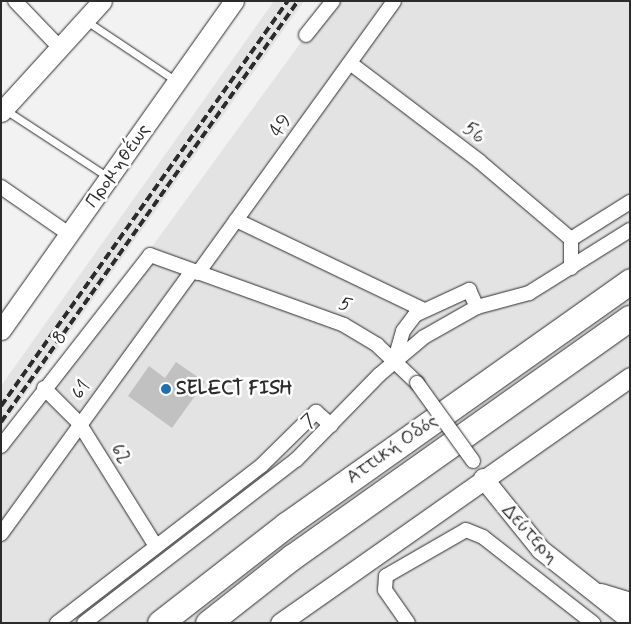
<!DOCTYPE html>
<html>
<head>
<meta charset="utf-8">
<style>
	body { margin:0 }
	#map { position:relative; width:631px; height:624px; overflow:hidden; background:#f2f2f2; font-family:Mynerve,sans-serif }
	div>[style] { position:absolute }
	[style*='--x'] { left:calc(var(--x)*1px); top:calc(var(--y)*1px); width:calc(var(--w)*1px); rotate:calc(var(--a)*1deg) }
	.built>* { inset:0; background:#e3e3e3 }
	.building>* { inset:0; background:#c1c1c1 }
	.roads { filter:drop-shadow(0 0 1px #2b2b2b) drop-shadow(0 0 1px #2b2b2b) }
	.lane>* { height:7px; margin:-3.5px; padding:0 3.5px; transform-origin:3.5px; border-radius:3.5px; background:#fff }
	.street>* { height:14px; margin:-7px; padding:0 7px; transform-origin:7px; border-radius:7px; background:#fff }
	.secondary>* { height:19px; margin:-9.5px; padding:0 9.5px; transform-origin:9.5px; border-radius:9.5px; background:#fff }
	.highway>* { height:25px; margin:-12.5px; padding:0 12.5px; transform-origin:12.5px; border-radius:12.5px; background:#fff }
	.rail>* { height:4px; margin-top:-2px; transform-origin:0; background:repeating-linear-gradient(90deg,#2b2b2b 0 8px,transparent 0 12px) }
	.bridges { filter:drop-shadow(0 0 1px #2b2b2b) drop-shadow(0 0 1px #2b2b2b) }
	.street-bridge>* { height:14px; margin:-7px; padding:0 7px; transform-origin:7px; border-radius:7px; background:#fff }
	.dots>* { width:14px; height:14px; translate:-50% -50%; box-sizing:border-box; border:2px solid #fff; border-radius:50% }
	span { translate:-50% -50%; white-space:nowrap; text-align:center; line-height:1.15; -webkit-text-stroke:5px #fff; paint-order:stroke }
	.street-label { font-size:19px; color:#2b2b2b }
	.poi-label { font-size:19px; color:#2b2b2b; font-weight:700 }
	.left { translate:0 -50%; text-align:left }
	.frame { position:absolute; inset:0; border:2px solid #2b2b2b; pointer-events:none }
</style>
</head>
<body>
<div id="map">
	<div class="built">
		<div style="clip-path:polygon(274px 1px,304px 1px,1px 429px,1px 386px)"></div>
		<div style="clip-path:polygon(331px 1px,630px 1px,630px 623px,1px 623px,1px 454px)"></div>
	</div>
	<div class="building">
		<div style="clip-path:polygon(176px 362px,205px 382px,172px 428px,128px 396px,149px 366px,165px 378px)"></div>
	</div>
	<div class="roads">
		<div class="lane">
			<div style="--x:85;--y:20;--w:110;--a:33.8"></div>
			<div style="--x:4;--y:109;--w:124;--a:33.2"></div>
		</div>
		<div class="street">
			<div style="--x:15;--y:1;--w:65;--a:46.2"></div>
			<div style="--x:306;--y:35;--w:43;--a:-51.5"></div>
			<div style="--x:350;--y:63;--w:162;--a:37.2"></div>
			<div style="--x:479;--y:161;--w:121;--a:40.3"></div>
			<div style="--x:1;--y:187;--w:83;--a:34.7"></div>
			<div style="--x:236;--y:220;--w:208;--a:25.6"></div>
			<div style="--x:571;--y:239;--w:70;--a:-32.1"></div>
			<div style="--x:571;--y:239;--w:29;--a:90"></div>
			<div style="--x:198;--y:273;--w:335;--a:-54.2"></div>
			<div style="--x:395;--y:359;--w:29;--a:-74"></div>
			<div style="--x:403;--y:331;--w:20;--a:-53"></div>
			<div style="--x:415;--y:315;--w:60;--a:-24.8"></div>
			<div style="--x:469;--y:290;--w:19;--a:65"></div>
			<div style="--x:44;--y:388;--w:49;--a:45"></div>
			<div style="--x:79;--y:423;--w:145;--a:58"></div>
			<div style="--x:1;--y:446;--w:242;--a:-52"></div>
			<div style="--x:150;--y:255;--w:206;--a:19.8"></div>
			<div style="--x:344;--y:325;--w:39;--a:31"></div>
			<div style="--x:377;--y:345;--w:55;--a:43.5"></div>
			<div style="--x:1;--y:534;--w:325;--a:-54"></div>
			<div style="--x:57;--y:623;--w:259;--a:-37.6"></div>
			<div style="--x:262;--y:465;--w:76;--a:-44.5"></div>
			<div style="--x:316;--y:412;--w:20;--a:41"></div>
			<div style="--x:84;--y:623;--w:267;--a:-37.6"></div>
			<div style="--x:296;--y:460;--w:119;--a:-45.7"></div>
			<div style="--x:379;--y:375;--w:59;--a:-40.2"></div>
			<div style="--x:424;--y:337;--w:61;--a:-29.5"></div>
			<div style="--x:477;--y:307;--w:54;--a:-15.1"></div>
			<div style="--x:529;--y:293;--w:119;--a:-32"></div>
			<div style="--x:408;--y:623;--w:40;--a:-124.9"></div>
			<div style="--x:385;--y:590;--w:14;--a:-86"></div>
			<div style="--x:386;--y:576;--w:92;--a:-29.9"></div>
			<div style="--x:466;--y:530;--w:18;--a:22"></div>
			<div style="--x:483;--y:537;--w:140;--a:38"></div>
		</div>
		<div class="secondary">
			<div style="--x:1;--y:112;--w:150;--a:-47.7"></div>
			<div style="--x:1;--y:330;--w:403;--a:-54.7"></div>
			<div style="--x:483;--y:478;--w:91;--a:51.2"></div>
			<div style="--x:540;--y:549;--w:115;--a:38.3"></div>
			<div style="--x:601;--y:593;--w:30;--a:17"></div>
			<div style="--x:280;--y:623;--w:428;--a:-35.1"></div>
		</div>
		<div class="highway">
			<div style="--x:160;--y:623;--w:160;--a:-37.9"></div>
			<div style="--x:286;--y:525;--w:422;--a:-35.3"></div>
			<div style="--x:208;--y:623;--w:107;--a:-38.2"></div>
			<div style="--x:292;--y:557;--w:414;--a:-35.3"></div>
		</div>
	</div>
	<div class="rail">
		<div style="--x:1;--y:406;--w:496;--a:-54.7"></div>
		<div style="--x:1;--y:422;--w:515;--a:-54.8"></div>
	</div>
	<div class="bridges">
		<div class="street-bridge">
			<div style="--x:417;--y:383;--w:96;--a:54.3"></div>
		</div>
	</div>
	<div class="dots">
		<div style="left:166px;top:389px;background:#1f6fb2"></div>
	</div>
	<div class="street-label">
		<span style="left:281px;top:126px;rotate:-54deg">49</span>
		<span style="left:474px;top:133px;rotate:37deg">56</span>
		<span style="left:118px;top:166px;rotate:-55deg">Προμηθέως</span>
		<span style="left:345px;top:305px;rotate:26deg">5</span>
		<span style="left:60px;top:338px;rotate:-52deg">8</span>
		<span style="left:81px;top:390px;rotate:-53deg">61</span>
		<span style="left:309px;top:421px;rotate:-46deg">7</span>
		<span style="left:392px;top:449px;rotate:-35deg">Αττική Οδός</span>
		<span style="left:120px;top:454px;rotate:58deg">62</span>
		<span style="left:530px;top:534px;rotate:47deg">Δεύτερη</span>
	</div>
	<div class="poi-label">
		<span class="left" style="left:176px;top:389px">SELECT FISH</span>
	</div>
	<div class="frame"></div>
</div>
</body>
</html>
